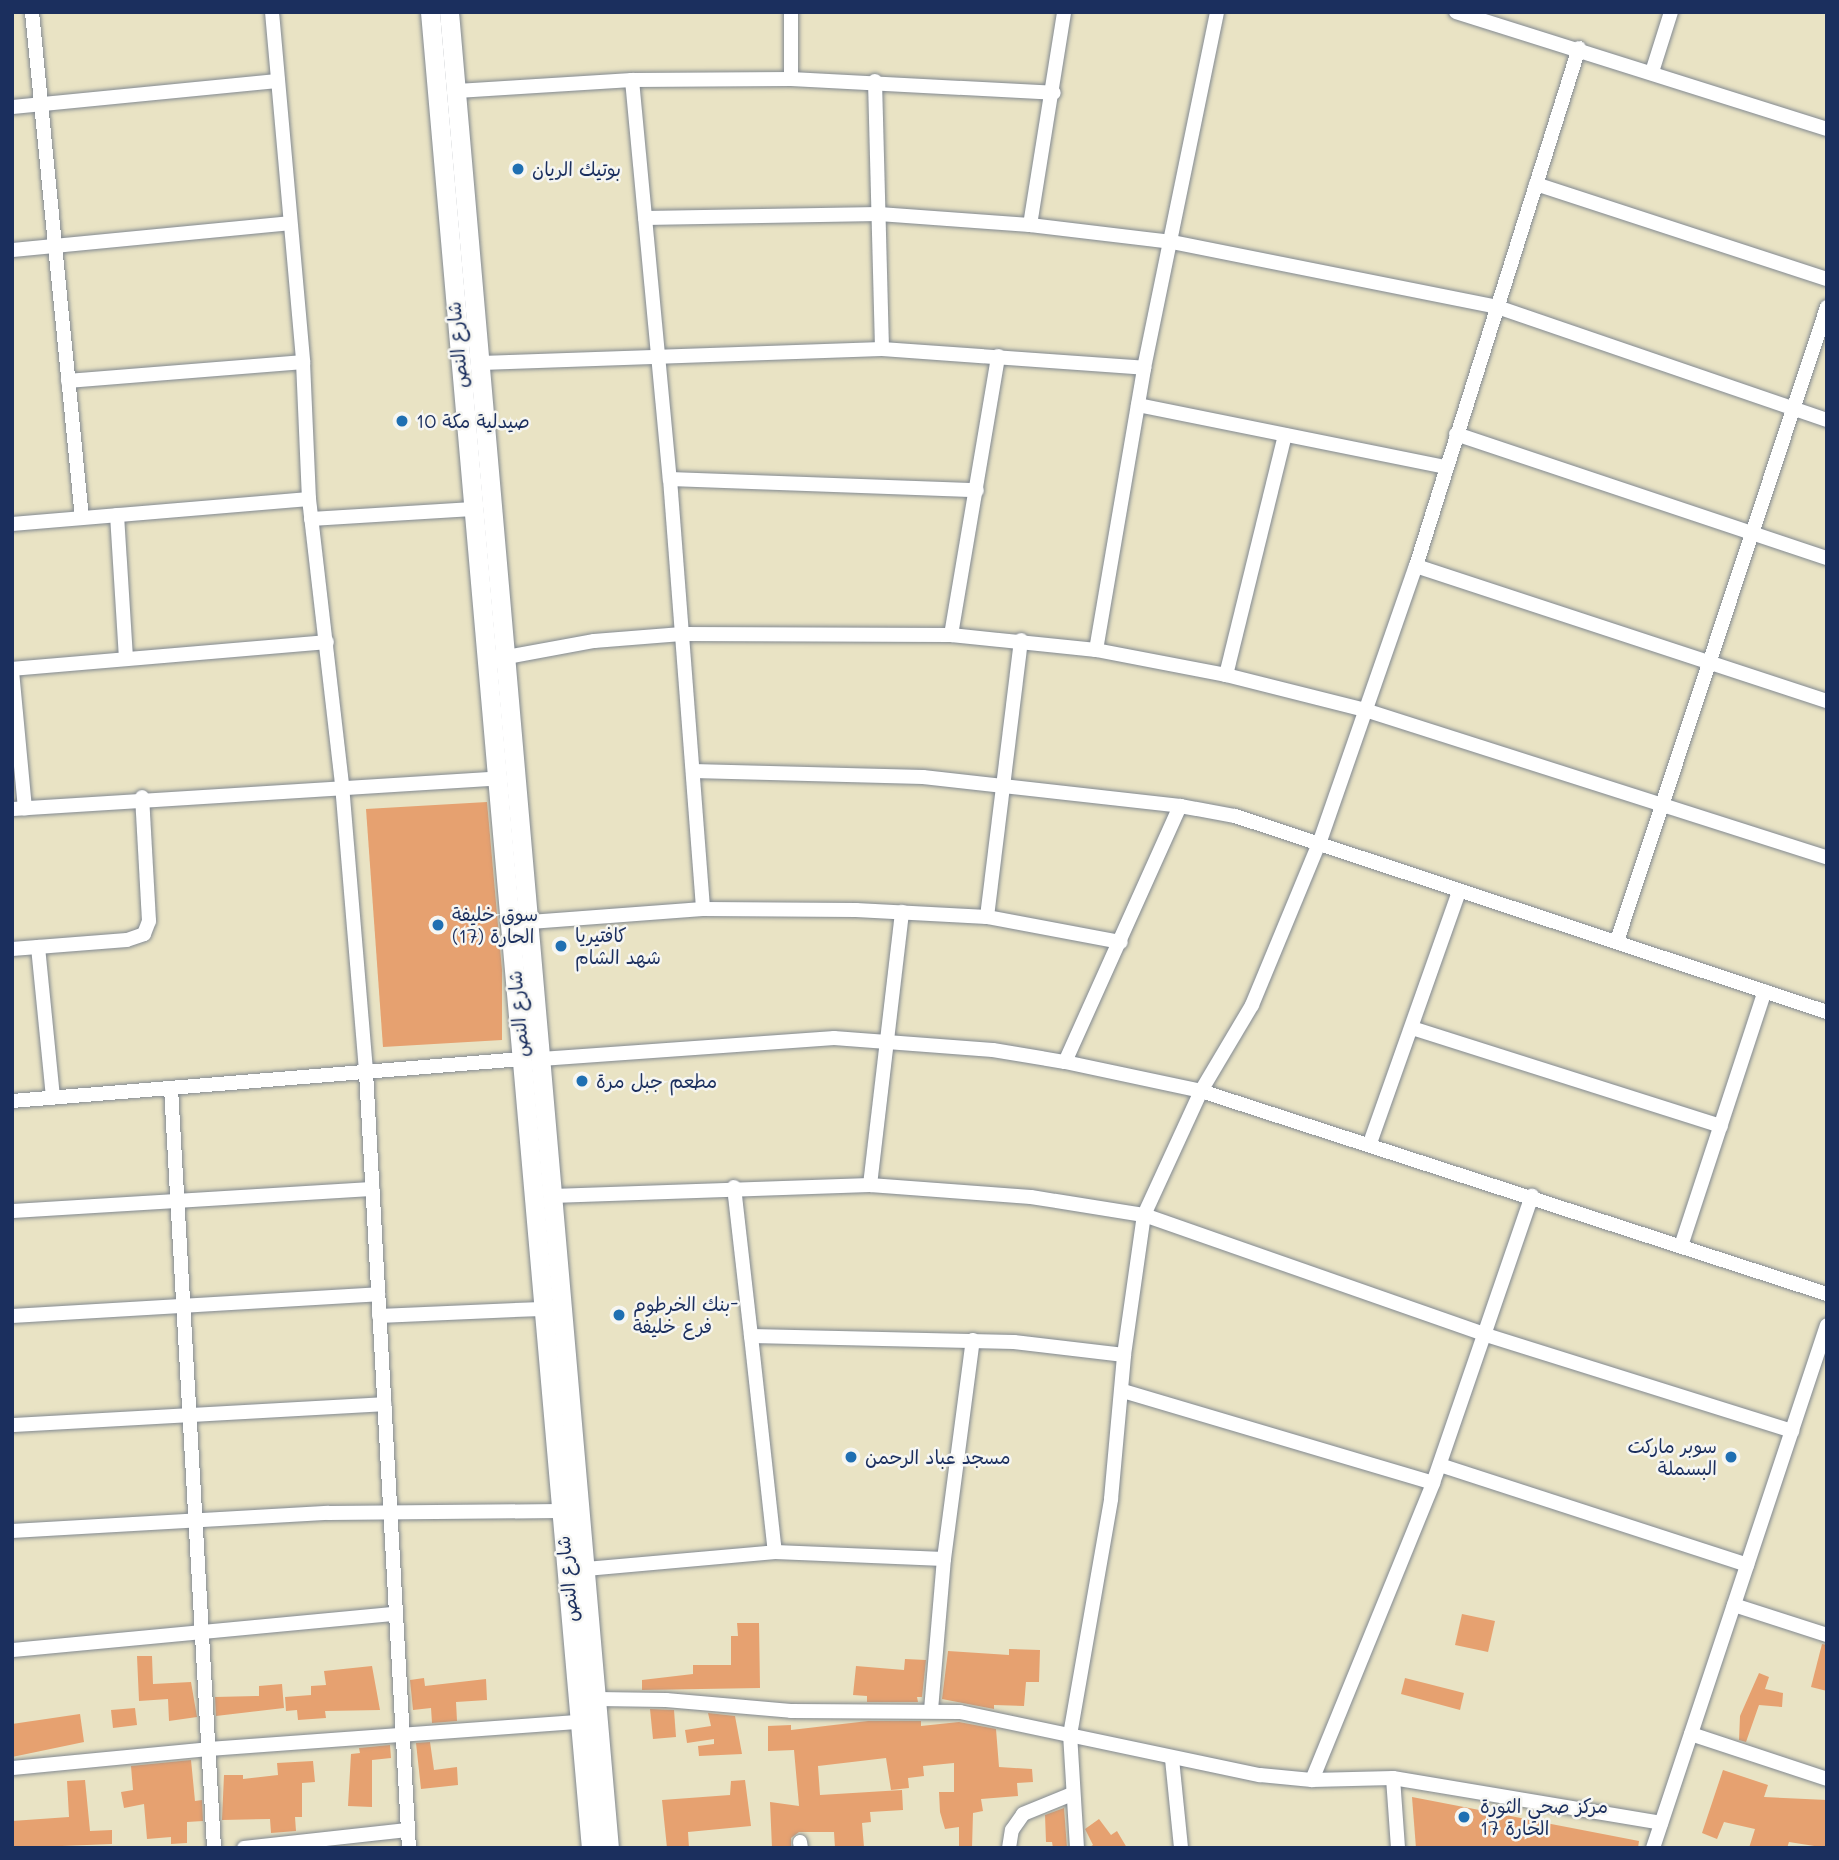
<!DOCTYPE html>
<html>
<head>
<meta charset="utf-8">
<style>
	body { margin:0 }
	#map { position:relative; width:1839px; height:1860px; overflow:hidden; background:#e9e3c4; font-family:Mali,"Playpen Sans Arabic",sans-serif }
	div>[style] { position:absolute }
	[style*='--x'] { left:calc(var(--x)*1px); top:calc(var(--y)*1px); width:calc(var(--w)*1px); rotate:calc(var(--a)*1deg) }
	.building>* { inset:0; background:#e6a170 }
	.roads { filter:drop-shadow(0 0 2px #828991) drop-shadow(0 0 2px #828991) }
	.minor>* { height:14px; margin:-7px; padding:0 7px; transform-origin:7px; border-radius:7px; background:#fff }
	.secondary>* { height:19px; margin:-9.5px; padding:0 9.5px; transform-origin:9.5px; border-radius:9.5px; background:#fff }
	.dots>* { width:19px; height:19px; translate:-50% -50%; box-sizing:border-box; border:4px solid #f6f6f2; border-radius:50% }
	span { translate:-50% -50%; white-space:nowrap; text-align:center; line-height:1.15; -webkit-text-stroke:5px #f6f6f2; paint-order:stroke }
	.poi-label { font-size:19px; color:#1b2f5e }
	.left { translate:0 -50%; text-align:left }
	.right { translate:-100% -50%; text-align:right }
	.street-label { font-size:19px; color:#1b2f5e }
	.frame { position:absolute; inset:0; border:14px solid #1b2f5e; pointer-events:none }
</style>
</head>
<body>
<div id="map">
	<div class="building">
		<div style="clip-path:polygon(487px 802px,502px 970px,502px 1040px,383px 1047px,366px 809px)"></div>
		<div style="clip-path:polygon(1462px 1614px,1495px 1621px,1488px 1652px,1455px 1645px)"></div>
		<div style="clip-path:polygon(737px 1623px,759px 1623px,760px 1688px,642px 1690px,642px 1680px,693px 1674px,693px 1665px,731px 1665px,731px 1636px,738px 1636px)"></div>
		<div style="clip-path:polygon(1822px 1644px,1827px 1645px,1827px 1691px,1811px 1687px)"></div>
		<div style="clip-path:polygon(1009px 1649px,1040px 1650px,1039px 1682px,1026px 1682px,1024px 1706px,994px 1705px,994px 1709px,942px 1699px,948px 1651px,1009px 1655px)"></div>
		<div style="clip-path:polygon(137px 1656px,152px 1656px,153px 1684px,191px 1682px,197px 1717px,169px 1721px,168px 1699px,139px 1701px)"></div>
		<div style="clip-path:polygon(905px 1659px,926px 1660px,922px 1697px,917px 1697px,918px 1702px,867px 1702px,867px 1696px,853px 1695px,856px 1666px,904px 1670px)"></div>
		<div style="clip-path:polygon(372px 1666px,380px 1710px,325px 1711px,326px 1718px,298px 1720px,297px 1710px,286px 1711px,285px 1697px,311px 1695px,311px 1686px,326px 1685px,324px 1671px)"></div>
		<div style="clip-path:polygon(1759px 1673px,1769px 1677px,1765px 1689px,1783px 1693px,1782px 1707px,1759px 1705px,1746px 1742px,1739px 1740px,1740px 1716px)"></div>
		<div style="clip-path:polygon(424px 1678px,425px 1686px,486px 1679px,487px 1700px,456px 1702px,457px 1721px,432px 1723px,431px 1708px,413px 1710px,410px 1680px)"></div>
		<div style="clip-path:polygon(1405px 1678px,1464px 1693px,1460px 1710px,1401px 1694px)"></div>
		<div style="clip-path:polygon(282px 1684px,284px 1708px,216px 1716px,215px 1697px,259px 1696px,259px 1686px)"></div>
		<div style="clip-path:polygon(135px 1708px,137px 1725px,113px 1728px,111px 1710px)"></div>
		<div style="clip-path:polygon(650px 1709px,674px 1710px,676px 1737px,653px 1739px)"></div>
		<div style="clip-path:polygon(708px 1713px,735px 1716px,742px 1754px,699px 1756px,698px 1746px,714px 1744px,714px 1739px,687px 1743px,685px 1730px,711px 1726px)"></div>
		<div style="clip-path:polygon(80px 1714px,84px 1742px,12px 1757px,12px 1724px)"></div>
		<div style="clip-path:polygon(868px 1721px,921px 1721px,921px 1726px,959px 1722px,996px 1729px,999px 1767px,1032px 1769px,1033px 1782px,1017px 1783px,1018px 1796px,981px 1799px,983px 1811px,973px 1813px,972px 1848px,959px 1848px,959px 1827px,945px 1829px,940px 1812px,939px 1792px,954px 1792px,954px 1763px,923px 1766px,924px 1776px,908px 1778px,909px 1788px,891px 1790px,886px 1758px,818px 1766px,820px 1795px,902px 1790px,903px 1810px,870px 1812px,871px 1822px,862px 1823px,864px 1847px,835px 1848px,834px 1832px,799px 1832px,791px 1838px,791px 1848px,772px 1848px,770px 1802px,799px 1806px,794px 1750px,768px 1751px,768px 1726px,791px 1725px,791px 1730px)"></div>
		<div style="clip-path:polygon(430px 1742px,434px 1770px,457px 1767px,458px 1785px,421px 1789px,416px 1743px)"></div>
		<div style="clip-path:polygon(390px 1745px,391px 1758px,372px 1760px,372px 1807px,348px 1806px,351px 1754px,360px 1753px,359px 1748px)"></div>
		<div style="clip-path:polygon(191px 1760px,195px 1801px,202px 1800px,203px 1821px,187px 1822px,187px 1843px,171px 1844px,171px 1837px,147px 1839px,144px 1804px,124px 1808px,121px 1792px,133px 1790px,131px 1766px)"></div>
		<div style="clip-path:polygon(313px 1761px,315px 1782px,302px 1783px,302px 1817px,295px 1817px,296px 1831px,271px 1833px,270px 1819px,222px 1820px,224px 1775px,243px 1775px,243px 1779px,278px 1775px,277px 1763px)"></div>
		<div style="clip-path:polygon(1723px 1770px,1768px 1785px,1764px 1797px,1827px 1800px,1827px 1848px,1789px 1842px,1787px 1848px,1749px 1848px,1755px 1829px,1724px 1822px,1717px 1839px,1702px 1833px)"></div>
		<div style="clip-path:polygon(85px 1780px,90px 1831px,112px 1830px,112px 1844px,12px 1848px,12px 1821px,69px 1817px,67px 1781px)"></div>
		<div style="clip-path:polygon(745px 1780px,751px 1826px,688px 1832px,689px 1848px,667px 1848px,662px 1800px,730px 1795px,731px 1781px)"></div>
		<div style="clip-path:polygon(1412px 1797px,1639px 1841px,1638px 1848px,1416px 1848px)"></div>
		<div style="clip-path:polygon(1064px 1808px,1067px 1848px,1053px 1848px,1052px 1842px,1046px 1842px,1045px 1815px)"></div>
		<div style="clip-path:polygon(1099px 1819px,1111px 1835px,1117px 1831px,1127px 1848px,1088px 1848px,1093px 1845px,1085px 1829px)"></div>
	</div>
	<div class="roads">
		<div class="minor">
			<div style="--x:32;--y:12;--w:508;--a:84.36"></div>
			<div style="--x:272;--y:12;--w:351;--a:84.9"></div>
			<div style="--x:303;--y:362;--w:137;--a:87.5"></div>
			<div style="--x:309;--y:499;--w:288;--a:83.4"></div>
			<div style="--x:342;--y:785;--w:288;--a:85.2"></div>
			<div style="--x:366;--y:1072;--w:777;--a:86.83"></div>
			<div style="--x:1456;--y:12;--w:389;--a:17.5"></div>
			<div style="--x:1652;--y:72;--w:63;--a:-72.4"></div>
			<div style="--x:791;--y:79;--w:67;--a:-90"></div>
			<div style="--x:632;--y:80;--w:401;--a:84.6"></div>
			<div style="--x:670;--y:479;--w:431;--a:85.6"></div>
			<div style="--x:875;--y:81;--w:268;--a:88.5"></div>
			<div style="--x:457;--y:91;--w:175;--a:-3.6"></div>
			<div style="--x:632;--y:80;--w:159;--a:-0.4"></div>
			<div style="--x:791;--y:79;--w:263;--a:3"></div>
			<div style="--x:12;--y:107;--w:267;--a:-5.6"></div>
			<div style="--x:1536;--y:184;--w:306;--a:18.1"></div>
			<div style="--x:645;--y:218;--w:234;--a:-1"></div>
			<div style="--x:879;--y:214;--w:151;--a:4.2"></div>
			<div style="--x:1030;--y:225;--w:143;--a:6.8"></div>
			<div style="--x:1172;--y:242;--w:331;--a:11.3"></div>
			<div style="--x:1497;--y:307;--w:349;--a:18.9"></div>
			<div style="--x:1030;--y:225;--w:216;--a:-80.9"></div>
			<div style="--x:12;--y:250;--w:279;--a:-5.5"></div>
			<div style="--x:481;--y:363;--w:401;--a:-2"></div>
			<div style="--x:882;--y:349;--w:263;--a:4.1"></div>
			<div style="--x:68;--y:381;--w:236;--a:-4.6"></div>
			<div style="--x:1138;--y:405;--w:313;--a:11.4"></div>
			<div style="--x:1456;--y:434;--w:391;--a:18.5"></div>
			<div style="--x:670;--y:479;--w:307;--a:2.1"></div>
			<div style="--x:117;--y:515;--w:143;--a:86.4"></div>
			<div style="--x:311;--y:519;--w:162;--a:-3.5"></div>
			<div style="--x:12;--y:524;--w:298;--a:-4.8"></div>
			<div style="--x:1416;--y:566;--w:433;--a:18.2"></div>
			<div style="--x:951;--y:635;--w:283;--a:-80.4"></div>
			<div style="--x:1096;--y:650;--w:286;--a:-80.3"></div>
			<div style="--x:1144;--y:368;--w:363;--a:-78.4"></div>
			<div style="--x:496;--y:659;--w:100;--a:-10.4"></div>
			<div style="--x:594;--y:641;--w:88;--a:-4.5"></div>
			<div style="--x:682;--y:634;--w:269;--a:0.2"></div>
			<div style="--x:951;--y:635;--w:146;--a:5.9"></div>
			<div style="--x:1096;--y:650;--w:132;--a:10.9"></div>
			<div style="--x:1226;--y:675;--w:143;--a:14.1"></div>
			<div style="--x:1365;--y:710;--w:485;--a:17.7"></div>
			<div style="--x:12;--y:669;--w:316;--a:-4.9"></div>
			<div style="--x:12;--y:671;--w:138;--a:84.6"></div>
			<div style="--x:1226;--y:675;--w:247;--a:-76.2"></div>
			<div style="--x:693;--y:771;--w:230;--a:1.5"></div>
			<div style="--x:923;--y:777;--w:259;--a:6.4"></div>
			<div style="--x:1180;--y:806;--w:56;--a:10.3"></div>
			<div style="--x:1235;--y:816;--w:624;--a:18.32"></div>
			<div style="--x:12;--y:809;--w:487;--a:-3.6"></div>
			<div style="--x:987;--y:917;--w:279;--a:-83"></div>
			<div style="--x:530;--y:922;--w:173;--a:-4.3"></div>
			<div style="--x:703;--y:909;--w:153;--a:0.4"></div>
			<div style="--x:856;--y:910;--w:131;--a:3.1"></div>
			<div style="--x:987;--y:917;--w:136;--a:10.6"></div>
			<div style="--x:1617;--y:941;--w:668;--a:-71.67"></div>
			<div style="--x:38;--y:947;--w:151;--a:84.3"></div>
			<div style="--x:12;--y:949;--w:115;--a:-4.5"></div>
			<div style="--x:127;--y:940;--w:18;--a:-19"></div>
			<div style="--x:144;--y:934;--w:14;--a:-69"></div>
			<div style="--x:149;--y:921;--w:124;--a:-93.2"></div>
			<div style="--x:1412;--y:1028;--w:324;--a:17.6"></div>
			<div style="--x:541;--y:1059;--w:294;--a:-4.1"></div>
			<div style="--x:834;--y:1038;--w:159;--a:4.3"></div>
			<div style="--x:993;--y:1050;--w:73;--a:9.5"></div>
			<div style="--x:1065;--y:1062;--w:139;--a:12"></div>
			<div style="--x:1201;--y:1091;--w:658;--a:17.97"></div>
			<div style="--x:1065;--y:1062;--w:281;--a:-65.8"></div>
			<div style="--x:171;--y:1088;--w:761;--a:86.76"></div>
			<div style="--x:12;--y:1101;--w:512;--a:-4.71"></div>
			<div style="--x:1370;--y:1143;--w:266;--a:-70.5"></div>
			<div style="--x:870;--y:1185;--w:275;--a:-83.3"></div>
			<div style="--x:734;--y:1187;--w:150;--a:83.5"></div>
			<div style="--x:751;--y:1336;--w:263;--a:1.3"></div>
			<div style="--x:1014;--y:1342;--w:111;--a:6.7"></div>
			<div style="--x:552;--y:1196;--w:318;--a:-2"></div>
			<div style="--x:870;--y:1185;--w:161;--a:4.3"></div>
			<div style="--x:1031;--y:1197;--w:114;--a:9.1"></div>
			<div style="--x:1144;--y:1215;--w:362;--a:19.3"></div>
			<div style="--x:1486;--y:1335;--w:321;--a:17.4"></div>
			<div style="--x:12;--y:1211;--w:361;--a:-3.5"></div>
			<div style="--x:1681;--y:1246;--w:268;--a:-71.8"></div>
			<div style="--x:12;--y:1316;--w:367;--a:-3.4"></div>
			<div style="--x:379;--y:1316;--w:163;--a:-2.5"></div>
			<div style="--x:751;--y:1336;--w:217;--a:83.7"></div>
			<div style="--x:1123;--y:1391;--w:323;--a:16.5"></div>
			<div style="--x:12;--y:1425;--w:373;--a:-3.2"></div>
			<div style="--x:1440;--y:1465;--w:323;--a:18"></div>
			<div style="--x:12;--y:1531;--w:317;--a:-3.3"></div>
			<div style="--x:328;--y:1513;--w:232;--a:-0.5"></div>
			<div style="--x:586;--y:1569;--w:190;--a:-5.1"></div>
			<div style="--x:775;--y:1552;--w:169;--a:2.4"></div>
			<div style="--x:1734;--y:1605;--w:98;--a:17.9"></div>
			<div style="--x:12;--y:1650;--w:383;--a:-5.4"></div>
			<div style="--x:597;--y:1699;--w:69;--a:0.8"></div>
			<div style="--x:666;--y:1700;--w:125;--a:5"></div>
			<div style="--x:791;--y:1711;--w:169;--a:0.3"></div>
			<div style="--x:960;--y:1712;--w:307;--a:11.9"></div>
			<div style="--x:1260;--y:1775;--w:52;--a:5.5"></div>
			<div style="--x:1312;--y:1780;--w:81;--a:-1.4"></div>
			<div style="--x:1393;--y:1778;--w:272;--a:9.5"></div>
			<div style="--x:931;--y:1710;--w:152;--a:-85.1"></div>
			<div style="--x:944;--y:1559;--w:221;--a:-82.5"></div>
			<div style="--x:1691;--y:1734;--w:143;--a:18.3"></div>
			<div style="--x:1172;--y:1759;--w:89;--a:84.2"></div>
			<div style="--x:12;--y:1768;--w:198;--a:-5.5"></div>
			<div style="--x:209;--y:1749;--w:382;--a:-4.2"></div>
			<div style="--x:1393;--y:1778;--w:70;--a:85.9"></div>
			<div style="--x:1312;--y:1780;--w:321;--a:-67.8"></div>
			<div style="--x:1433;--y:1483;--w:304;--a:-71"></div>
			<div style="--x:800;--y:1842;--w:6;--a:81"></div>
			<div style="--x:244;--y:1848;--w:164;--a:-6.3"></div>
			<div style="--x:1009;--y:1848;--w:18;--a:-81"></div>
			<div style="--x:1012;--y:1830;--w:19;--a:-55"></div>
			<div style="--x:1023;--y:1814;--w:53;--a:-22.2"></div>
			<div style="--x:1077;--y:1848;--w:113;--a:-93.5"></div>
			<div style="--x:1070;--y:1735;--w:240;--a:-80.1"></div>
			<div style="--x:1111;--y:1499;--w:145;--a:-84.8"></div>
			<div style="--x:1124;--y:1355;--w:141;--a:-81.9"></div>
			<div style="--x:1144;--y:1215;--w:136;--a:-65.3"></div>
			<div style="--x:1201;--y:1091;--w:100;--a:-59.3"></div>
			<div style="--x:1252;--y:1005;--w:178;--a:-67.5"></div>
			<div style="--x:1320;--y:841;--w:291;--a:-70.8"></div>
			<div style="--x:1416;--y:566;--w:543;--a:-72.53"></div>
			<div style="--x:1653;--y:1848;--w:551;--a:-71.6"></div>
		</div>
		<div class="secondary">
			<div style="--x:430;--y:12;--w:1843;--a:84.99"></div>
			<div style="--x:449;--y:12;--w:1843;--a:85.02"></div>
		</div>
	</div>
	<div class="dots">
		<div style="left:518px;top:169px;background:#1f6fb2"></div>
		<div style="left:402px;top:421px;background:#1f6fb2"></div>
		<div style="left:438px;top:925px;background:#1f6fb2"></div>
		<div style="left:561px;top:946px;background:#1f6fb2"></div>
		<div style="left:582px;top:1081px;background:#1f6fb2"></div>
		<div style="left:619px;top:1315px;background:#1f6fb2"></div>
		<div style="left:851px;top:1457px;background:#1f6fb2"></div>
		<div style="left:1731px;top:1457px;background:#1f6fb2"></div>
		<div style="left:1464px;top:1817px;background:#1f6fb2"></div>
	</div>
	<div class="poi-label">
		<span class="left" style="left:532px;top:169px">بوتيك الريان</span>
		<span class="left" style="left:416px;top:421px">صيدلية مكة 10</span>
		<span class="left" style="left:452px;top:925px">سوق خليفة<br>الحارة (17)</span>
		<span class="left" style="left:575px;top:946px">كافتيريا<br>شهد الشام</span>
		<span class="left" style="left:596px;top:1081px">مطعم جبل مرة</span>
		<span class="left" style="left:633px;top:1315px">بنك الخرطوم-<br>فرع خليفة</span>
		<span class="right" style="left:1717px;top:1457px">سوبر ماركت<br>البسملة</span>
		<span class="left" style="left:865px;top:1457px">مسجد عباد الرحمن</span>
		<span class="left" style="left:1480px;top:1817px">مركز صحي الثورة<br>الحارة 17</span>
	</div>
	<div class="street-label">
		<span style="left:457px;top:345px;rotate:-95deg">شارع النص</span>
		<span style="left:518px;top:1014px;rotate:-95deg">شارع النص</span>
		<span style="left:567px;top:1579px;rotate:-96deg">شارع النص</span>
	</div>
	<div class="frame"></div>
</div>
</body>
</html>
